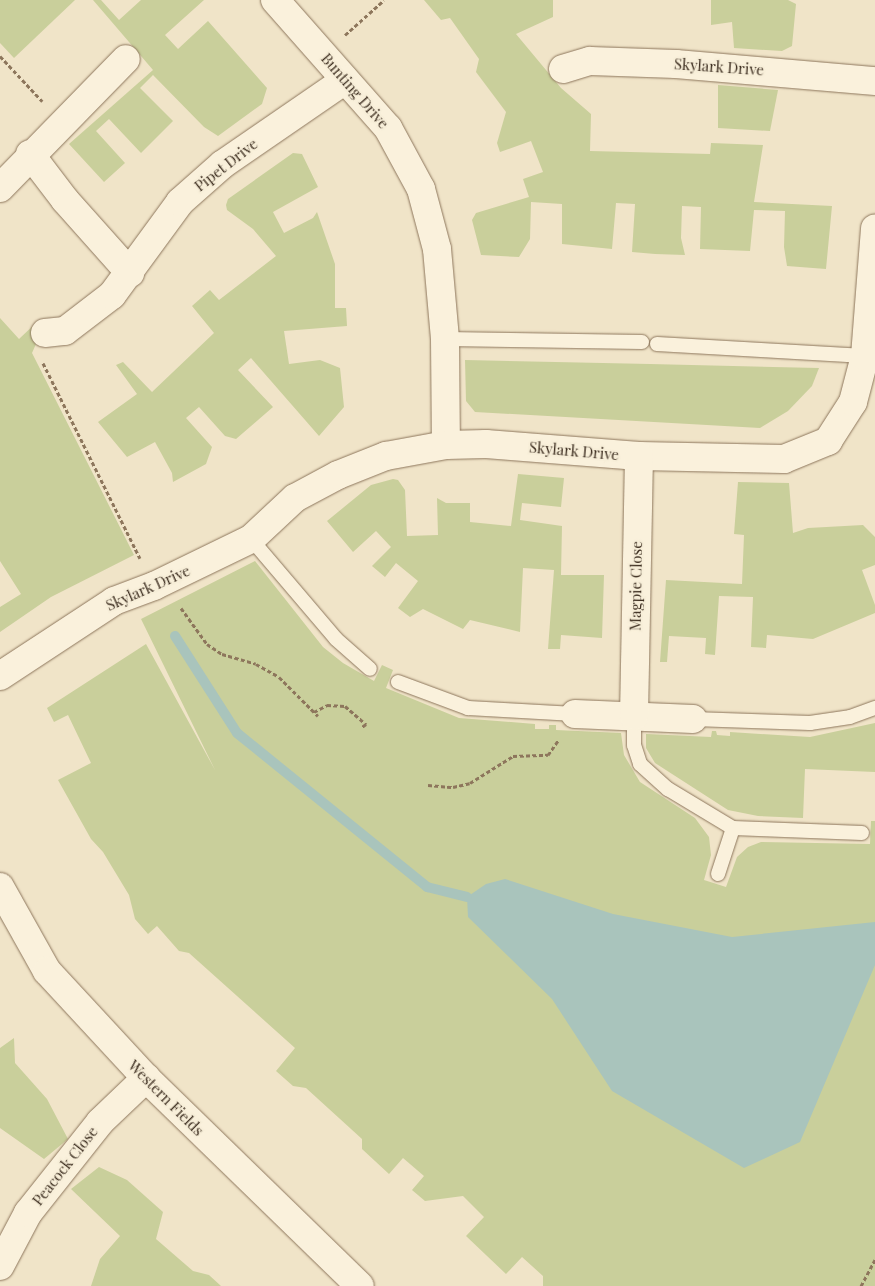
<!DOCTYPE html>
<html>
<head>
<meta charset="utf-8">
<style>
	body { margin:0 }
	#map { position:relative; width:875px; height:1286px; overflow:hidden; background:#f0e4c8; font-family:"Playfair Display",serif }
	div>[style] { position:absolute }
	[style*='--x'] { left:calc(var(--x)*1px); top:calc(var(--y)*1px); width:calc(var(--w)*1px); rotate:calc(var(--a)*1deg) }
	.green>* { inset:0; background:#c9cf9b }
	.water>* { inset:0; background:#a9c4bc }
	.stream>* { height:10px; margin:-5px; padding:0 5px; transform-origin:5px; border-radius:5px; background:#a9c4bc }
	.path>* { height:3px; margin-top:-1.5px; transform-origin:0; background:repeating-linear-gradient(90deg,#8d765c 0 4px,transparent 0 6.5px) }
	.roads { filter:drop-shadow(0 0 1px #8d765c) drop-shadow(0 0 1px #8d765c) }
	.lane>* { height:14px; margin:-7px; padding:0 7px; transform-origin:7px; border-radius:7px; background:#faf1dc }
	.street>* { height:28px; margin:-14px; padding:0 14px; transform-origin:14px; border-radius:14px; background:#faf1dc }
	span { translate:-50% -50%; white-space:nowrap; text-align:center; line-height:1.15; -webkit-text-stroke:4px #f7eed8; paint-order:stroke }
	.street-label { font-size:15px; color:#3d2e20 }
</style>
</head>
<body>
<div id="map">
	<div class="green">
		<div style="clip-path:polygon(0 0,75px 0,14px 58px,0 43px)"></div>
		<div style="clip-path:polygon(93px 0,101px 0,119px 20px,141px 0,204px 0,165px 35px,178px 49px,208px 21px,267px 88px,262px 104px,218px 136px,204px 127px,153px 75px,140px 88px,173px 121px,141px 153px,109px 119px,96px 131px,125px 163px,104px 182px,69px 144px,153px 70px)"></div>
		<div style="clip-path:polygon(424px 0,553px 0,553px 17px,516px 34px,561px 88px,591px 114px,590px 151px,710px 154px,711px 143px,763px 145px,754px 202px,832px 206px,826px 269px,787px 266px,784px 247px,785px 211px,754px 210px,750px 251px,700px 249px,701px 207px,682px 206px,681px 238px,685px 255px,655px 254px,632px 252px,635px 204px,616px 203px,612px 249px,562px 244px,562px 204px,531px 202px,530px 239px,519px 257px,481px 255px,472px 220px,476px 213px,529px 197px,523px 179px,543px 172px,531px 141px,500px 152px,497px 143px,506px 112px,476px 72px,479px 59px,450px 18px,441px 20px)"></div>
		<div style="clip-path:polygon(711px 0,788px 0,796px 4px,792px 46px,782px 51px,734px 48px,732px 22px,711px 25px)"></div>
		<div style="clip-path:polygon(718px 85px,778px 90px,770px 131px,718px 128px)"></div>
		<div style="clip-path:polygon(293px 153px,302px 154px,318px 187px,273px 212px,284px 233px,313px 218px,317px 212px,335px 264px,335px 308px,346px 308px,347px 326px,284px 331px,289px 364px,320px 360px,340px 368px,344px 407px,319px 436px,251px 358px,238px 370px,273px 407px,236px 439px,225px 436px,199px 407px,186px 418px,212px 447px,206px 464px,173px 482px,172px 473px,155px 442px,127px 457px,98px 422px,137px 394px,116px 365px,123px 362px,152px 392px,214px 333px,192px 306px,210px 290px,219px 300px,276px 256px,253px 229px,227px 210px,226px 205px,228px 199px)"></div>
		<div style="clip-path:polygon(0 318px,19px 339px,38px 321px,43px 328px,32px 353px,134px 555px,51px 597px,0 632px,0 607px,21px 594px,0 561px)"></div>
		<div style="clip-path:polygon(465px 360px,650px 364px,819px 368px,812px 386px,788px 411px,760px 428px,475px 412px,466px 401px)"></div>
		<div style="clip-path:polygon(518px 474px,564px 478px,561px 507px,522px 503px,520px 520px,562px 526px,561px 575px,604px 575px,602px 638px,561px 635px,560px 649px,548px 649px,554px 570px,523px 568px,520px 632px,470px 620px,463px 629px,423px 609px,410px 617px,398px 608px,418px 581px,396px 563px,385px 577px,372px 566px,391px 547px,376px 531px,353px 552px,327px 521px,371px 485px,393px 479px,398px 480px,405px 490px,407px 536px,438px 535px,437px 498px,446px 503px,470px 503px,470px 522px,511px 526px)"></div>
		<div style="clip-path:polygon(738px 482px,789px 483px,793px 533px,808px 528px,863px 525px,875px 537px,875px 565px,862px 570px,875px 605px,875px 613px,813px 639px,767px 635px,766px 648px,751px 647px,753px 597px,719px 596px,715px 655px,705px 654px,706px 638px,669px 636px,667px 662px,660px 662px,666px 580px,742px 584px,744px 535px,734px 534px)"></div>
		<div style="clip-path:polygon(255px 561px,323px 647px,343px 663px,374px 681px,382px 665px,393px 670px,386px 688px,459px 718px,535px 724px,535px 729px,549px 729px,549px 725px,556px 725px,556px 730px,621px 733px,624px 755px,640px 782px,695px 818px,709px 837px,711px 855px,704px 880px,726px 887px,737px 857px,748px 847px,761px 842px,870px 844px,871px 821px,875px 821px,875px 1286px,543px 1286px,543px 1276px,522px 1257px,506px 1274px,466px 1236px,484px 1217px,463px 1196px,425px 1201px,412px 1190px,424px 1176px,403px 1158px,389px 1174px,362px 1149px,362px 1139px,306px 1088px,293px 1086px,276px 1071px,295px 1048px,189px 953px,179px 951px,157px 926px,148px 934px,135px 919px,129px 895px,103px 852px,91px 839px,58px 780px,91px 763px,68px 715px,54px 722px,47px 708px,146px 644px,215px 770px,141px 619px)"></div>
		<div style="clip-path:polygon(875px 723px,875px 772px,805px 769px,803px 818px,758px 816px,728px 810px,655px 763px,646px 748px,646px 734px,711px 737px,712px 731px,716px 731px,717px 735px,730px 736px,730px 732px,810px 737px)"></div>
		<div style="clip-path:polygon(14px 1038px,15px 1063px,47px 1099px,68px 1139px,44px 1159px,0 1128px,0 1048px)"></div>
		<div style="clip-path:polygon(99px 1167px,127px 1180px,163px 1212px,156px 1239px,193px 1271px,209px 1275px,221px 1286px,91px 1286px,100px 1259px,120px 1236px,71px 1189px)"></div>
	</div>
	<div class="water">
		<div style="clip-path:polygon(505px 879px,613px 914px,732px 937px,875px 922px,875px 965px,800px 1142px,744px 1168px,612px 1091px,552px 999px,468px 917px,467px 897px,486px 884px)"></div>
	</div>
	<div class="stream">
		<div style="--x:175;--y:636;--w:115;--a:57.4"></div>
		<div style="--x:237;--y:733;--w:245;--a:39"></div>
		<div style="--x:427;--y:887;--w:41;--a:14"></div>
	</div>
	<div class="path">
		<div style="--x:345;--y:35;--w:52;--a:-41.9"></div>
		<div style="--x:0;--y:56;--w:62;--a:47"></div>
		<div style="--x:43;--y:363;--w:218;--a:63.6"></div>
		<div style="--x:181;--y:608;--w:44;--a:54.2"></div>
		<div style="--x:207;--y:644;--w:18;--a:34"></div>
		<div style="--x:222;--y:654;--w:35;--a:16"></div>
		<div style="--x:256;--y:664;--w:26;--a:29"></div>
		<div style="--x:279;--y:677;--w:55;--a:45"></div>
		<div style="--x:314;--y:712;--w:15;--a:-28"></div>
		<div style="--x:327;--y:705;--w:18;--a:3"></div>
		<div style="--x:345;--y:706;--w:28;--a:41"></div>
		<div style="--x:366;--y:724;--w:5;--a:143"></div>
		<div style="--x:428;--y:785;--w:25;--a:5"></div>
		<div style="--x:453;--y:787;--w:17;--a:-13"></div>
		<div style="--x:470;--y:783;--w:51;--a:-32.1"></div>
		<div style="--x:513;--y:756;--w:35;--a:-2"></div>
		<div style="--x:548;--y:755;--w:19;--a:-55"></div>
		<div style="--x:861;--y:1286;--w:30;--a:-62"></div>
	</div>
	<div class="roads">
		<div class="lane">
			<div style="--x:445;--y:339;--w:197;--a:0.9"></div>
			<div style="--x:657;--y:344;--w:208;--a:3.3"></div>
			<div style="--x:251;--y:539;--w:131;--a:49.6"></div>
			<div style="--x:336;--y:639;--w:45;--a:41.4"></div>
			<div style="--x:398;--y:682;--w:75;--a:20.4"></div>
			<div style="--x:468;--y:708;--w:107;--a:3.2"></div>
			<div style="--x:634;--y:716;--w:29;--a:90"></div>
			<div style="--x:634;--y:745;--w:20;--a:72"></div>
			<div style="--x:640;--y:764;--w:38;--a:42"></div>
			<div style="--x:668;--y:789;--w:76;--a:31"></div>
			<div style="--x:733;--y:828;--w:129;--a:2.2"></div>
			<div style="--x:693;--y:719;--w:117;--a:2"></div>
			<div style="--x:810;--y:723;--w:40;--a:-8.5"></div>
			<div style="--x:850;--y:717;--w:27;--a:-20"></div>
			<div style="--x:718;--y:874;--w:48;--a:-71.9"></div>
		</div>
		<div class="street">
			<div style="--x:275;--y:0;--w:171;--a:48.6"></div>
			<div style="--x:388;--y:128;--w:69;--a:61.6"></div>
			<div style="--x:421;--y:189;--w:62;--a:75.1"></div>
			<div style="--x:437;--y:249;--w:90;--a:84.9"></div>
			<div style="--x:445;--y:339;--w:106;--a:89.5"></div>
			<div style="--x:563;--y:69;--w:28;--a:-17"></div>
			<div style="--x:590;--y:61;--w:86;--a:2"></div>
			<div style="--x:676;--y:64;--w:200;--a:4.9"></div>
			<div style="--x:30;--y:154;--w:58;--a:52.7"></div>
			<div style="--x:65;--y:200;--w:98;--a:48.3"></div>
			<div style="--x:0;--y:188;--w:180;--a:-45.7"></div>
			<div style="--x:45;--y:333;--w:20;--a:-6"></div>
			<div style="--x:65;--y:331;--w:59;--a:-37.5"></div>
			<div style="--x:112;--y:295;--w:115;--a:-53.8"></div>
			<div style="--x:180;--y:202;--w:57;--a:-41.5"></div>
			<div style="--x:223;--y:164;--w:148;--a:-34.5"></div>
			<div style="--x:0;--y:676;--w:136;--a:-33.3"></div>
			<div style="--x:114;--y:601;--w:43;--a:-20.6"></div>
			<div style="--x:154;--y:586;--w:108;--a:-25.9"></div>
			<div style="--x:251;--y:539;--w:60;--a:-43"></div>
			<div style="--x:295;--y:498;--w:49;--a:-28.1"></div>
			<div style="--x:338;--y:475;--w:52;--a:-21.6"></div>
			<div style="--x:386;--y:456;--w:61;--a:-10.4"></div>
			<div style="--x:446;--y:445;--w:40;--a:-1.4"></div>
			<div style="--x:486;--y:444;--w:153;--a:4.5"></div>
			<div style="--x:639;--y:456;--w:145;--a:1.2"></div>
			<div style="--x:784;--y:459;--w:48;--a:-22.2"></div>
			<div style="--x:828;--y:441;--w:46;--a:-57.3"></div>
			<div style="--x:853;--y:402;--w:48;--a:-75.4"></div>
			<div style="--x:865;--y:356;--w:128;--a:-85.5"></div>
			<div style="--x:575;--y:714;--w:118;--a:2.4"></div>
			<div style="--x:634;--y:716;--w:260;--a:-88.9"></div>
			<div style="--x:0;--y:887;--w:96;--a:60.8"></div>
			<div style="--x:47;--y:971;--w:146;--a:47.2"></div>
			<div style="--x:146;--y:1078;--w:298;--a:44.2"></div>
			<div style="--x:0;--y:1266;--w:60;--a:-62.2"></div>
			<div style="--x:28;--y:1213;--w:116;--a:-51.6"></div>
			<div style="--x:100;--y:1122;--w:64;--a:-43.7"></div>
		</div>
	</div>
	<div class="street-label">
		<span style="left:719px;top:67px;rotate:4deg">Skylark Drive</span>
		<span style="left:355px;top:91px;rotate:49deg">Bunting Drive</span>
		<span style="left:226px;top:165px;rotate:-38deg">Pipet Drive</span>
		<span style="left:574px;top:451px;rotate:5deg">Skylark Drive</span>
		<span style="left:636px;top:586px;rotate:-89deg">Magpie Close</span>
		<span style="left:148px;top:588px;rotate:-24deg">Skylark Drive</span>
		<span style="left:166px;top:1098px;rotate:45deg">Western Fields</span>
		<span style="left:65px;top:1166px;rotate:-52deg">Peacock Close</span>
	</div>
</div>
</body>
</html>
